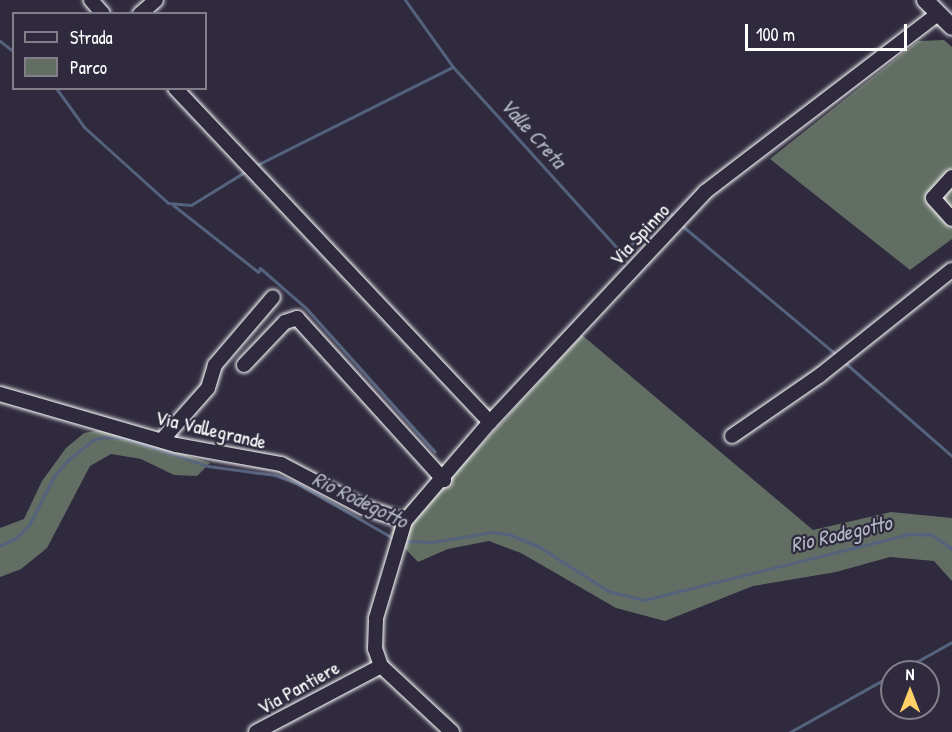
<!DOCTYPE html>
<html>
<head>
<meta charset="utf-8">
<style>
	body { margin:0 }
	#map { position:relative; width:952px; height:732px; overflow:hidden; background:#2f2a3d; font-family:"Patrick Hand",sans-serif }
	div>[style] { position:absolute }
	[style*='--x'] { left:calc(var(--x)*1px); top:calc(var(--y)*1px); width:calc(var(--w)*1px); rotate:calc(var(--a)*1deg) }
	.green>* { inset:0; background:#626e63 }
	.stream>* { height:3px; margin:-1.5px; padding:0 1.5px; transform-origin:1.5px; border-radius:1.5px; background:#55627e }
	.roads { filter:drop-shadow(0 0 2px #fff) drop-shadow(0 0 2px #fff) }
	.minor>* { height:14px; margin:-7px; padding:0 7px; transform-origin:7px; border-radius:7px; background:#2f2a3d }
	.major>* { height:16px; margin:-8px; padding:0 8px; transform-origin:8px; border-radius:8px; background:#2f2a3d }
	span { translate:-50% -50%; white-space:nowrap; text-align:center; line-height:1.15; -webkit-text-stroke:4.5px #2f2a3d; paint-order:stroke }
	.street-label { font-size:20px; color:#fff }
	.water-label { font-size:21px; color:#b2b8c5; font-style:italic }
	.legend { position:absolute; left:12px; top:12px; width:195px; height:78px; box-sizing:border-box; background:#2f2a3d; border:2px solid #827f8b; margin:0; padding:8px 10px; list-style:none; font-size:18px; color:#fff }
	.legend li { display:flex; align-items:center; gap:12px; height:30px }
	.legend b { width:30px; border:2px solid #827f8b }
	.north { position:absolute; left:880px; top:660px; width:60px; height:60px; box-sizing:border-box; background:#2f2a3d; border:2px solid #827f8b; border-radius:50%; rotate:0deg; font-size:16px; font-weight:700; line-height:24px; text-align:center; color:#fff }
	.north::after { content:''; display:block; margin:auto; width:21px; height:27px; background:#ffd166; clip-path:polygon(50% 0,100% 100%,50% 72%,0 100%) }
	.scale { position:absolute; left:745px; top:24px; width:162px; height:27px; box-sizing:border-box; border:3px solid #fff; border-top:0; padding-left:8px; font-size:18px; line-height:21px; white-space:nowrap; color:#fff; -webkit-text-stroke:4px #2f2a3d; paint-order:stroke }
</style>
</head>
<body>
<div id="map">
	<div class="green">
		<div style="clip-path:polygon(944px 40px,952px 47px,952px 239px,910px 270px,770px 159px,918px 41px)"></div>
		<div style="clip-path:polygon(582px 335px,813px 530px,891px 512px,952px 518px,952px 581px,934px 561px,890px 557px,836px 572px,753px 586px,665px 621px,616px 608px,521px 553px,489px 541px,448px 549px,418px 562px,391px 534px,400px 513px,437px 474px,470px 457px)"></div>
		<div style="clip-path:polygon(106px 429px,210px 463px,197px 476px,174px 475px,141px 459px,111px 454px,90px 466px,47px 548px,21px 569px,0 577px,0 528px,24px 519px,42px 481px,66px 448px,84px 433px)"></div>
	</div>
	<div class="stream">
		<div style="--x:405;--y:0;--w:82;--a:54.4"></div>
		<div style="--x:453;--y:67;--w:250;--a:47.8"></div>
		<div style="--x:621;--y:252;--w:63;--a:-37.2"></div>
		<div style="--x:671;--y:214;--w:7;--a:45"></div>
		<div style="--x:0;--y:41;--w:18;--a:38"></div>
		<div style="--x:56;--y:88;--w:48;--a:54.3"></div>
		<div style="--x:84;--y:127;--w:113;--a:42.1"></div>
		<div style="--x:168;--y:203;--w:23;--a:5"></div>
		<div style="--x:191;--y:205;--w:67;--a:-31.6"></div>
		<div style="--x:253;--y:167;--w:224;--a:-26.6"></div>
		<div style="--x:173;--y:205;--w:108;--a:38.2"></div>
		<div style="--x:258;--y:272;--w:4;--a:-63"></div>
		<div style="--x:260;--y:268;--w:61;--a:41"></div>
		<div style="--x:306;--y:308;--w:193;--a:48.1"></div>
		<div style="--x:680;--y:224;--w:206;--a:39.9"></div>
		<div style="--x:843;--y:361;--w:145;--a:41.1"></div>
		<div style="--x:404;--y:541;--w:29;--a:2"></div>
		<div style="--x:433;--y:542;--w:60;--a:-9.6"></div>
		<div style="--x:492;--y:532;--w:16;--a:7"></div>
		<div style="--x:508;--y:534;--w:32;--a:22"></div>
		<div style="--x:538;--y:546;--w:83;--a:32.7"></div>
		<div style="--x:608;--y:591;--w:37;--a:14"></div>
		<div style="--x:644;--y:600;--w:273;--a:-14"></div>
		<div style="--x:909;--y:534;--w:23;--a:2"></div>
		<div style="--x:932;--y:535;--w:24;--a:35"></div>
		<div style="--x:0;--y:546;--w:18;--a:-27"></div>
		<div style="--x:16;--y:538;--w:18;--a:-45"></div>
		<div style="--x:29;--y:525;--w:55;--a:-63"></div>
		<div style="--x:54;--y:476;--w:21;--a:-49"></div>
		<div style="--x:68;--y:460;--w:32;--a:-39"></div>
		<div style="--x:93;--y:440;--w:10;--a:-17"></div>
		<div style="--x:103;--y:437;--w:21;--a:3"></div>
		<div style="--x:124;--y:438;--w:89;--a:18.4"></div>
		<div style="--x:208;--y:466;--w:68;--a:7.7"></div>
		<div style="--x:275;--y:475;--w:25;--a:21"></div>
		<div style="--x:298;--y:484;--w:112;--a:29.6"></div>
		<div style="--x:898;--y:672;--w:62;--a:-29.1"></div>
		<div style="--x:790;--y:732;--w:117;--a:-29.2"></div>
	</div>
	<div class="roads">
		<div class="minor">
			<div style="--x:91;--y:0;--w:18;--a:49"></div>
			<div style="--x:140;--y:14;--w:21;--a:-41"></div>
			<div style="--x:175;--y:88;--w:459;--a:46.7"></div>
			<div style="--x:952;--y:177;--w:28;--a:132"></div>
			<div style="--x:933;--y:198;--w:28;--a:48"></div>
			<div style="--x:244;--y:365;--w:59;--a:-46.4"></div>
			<div style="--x:285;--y:322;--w:13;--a:-18"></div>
			<div style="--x:297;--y:318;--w:219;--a:47.8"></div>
			<div style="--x:0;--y:394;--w:183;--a:16.2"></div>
			<div style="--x:176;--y:445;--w:107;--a:10.3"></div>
			<div style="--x:281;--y:464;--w:93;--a:27.7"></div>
			<div style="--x:363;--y:507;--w:44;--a:18.4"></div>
			<div style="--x:732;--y:436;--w:106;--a:-34.6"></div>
			<div style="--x:819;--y:376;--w:170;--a:-38.6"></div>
			<div style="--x:162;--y:440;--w:69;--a:-48.5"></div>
			<div style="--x:208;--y:388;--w:24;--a:-73"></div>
			<div style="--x:215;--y:365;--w:89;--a:-49.5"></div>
			<div style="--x:256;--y:732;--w:141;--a:-27.8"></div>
			<div style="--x:452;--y:732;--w:97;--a:-137.1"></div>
			<div style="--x:381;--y:666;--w:18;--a:-109"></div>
			<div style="--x:375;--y:649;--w:31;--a:-88"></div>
			<div style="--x:376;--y:618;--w:101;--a:-73.4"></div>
			<div style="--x:405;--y:521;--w:130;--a:-49.4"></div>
			<div style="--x:490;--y:422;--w:315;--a:-46.9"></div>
			<div style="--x:705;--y:192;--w:293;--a:-37.4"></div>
		</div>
		<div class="major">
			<div style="--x:925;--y:0;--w:38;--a:45"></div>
		</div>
	</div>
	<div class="street-label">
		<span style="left:639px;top:234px;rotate:-47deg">Via Spinno</span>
		<span style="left:211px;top:429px;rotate:13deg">Via Vallegrande</span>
		<span style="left:298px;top:687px;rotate:-29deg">Via Pantiere</span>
	</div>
	<div class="water-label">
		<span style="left:533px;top:133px;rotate:48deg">Valle Creta</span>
		<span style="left:360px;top:500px;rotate:26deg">Rio Rodegotto</span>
		<span style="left:841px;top:534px;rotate:-13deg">Rio Rodegotto</span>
	</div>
	<ul class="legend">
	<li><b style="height:8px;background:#2f2a3d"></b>Strada</li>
	<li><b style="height:16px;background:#626e63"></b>Parco</li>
	</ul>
	<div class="north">N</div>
	<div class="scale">100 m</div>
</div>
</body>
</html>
